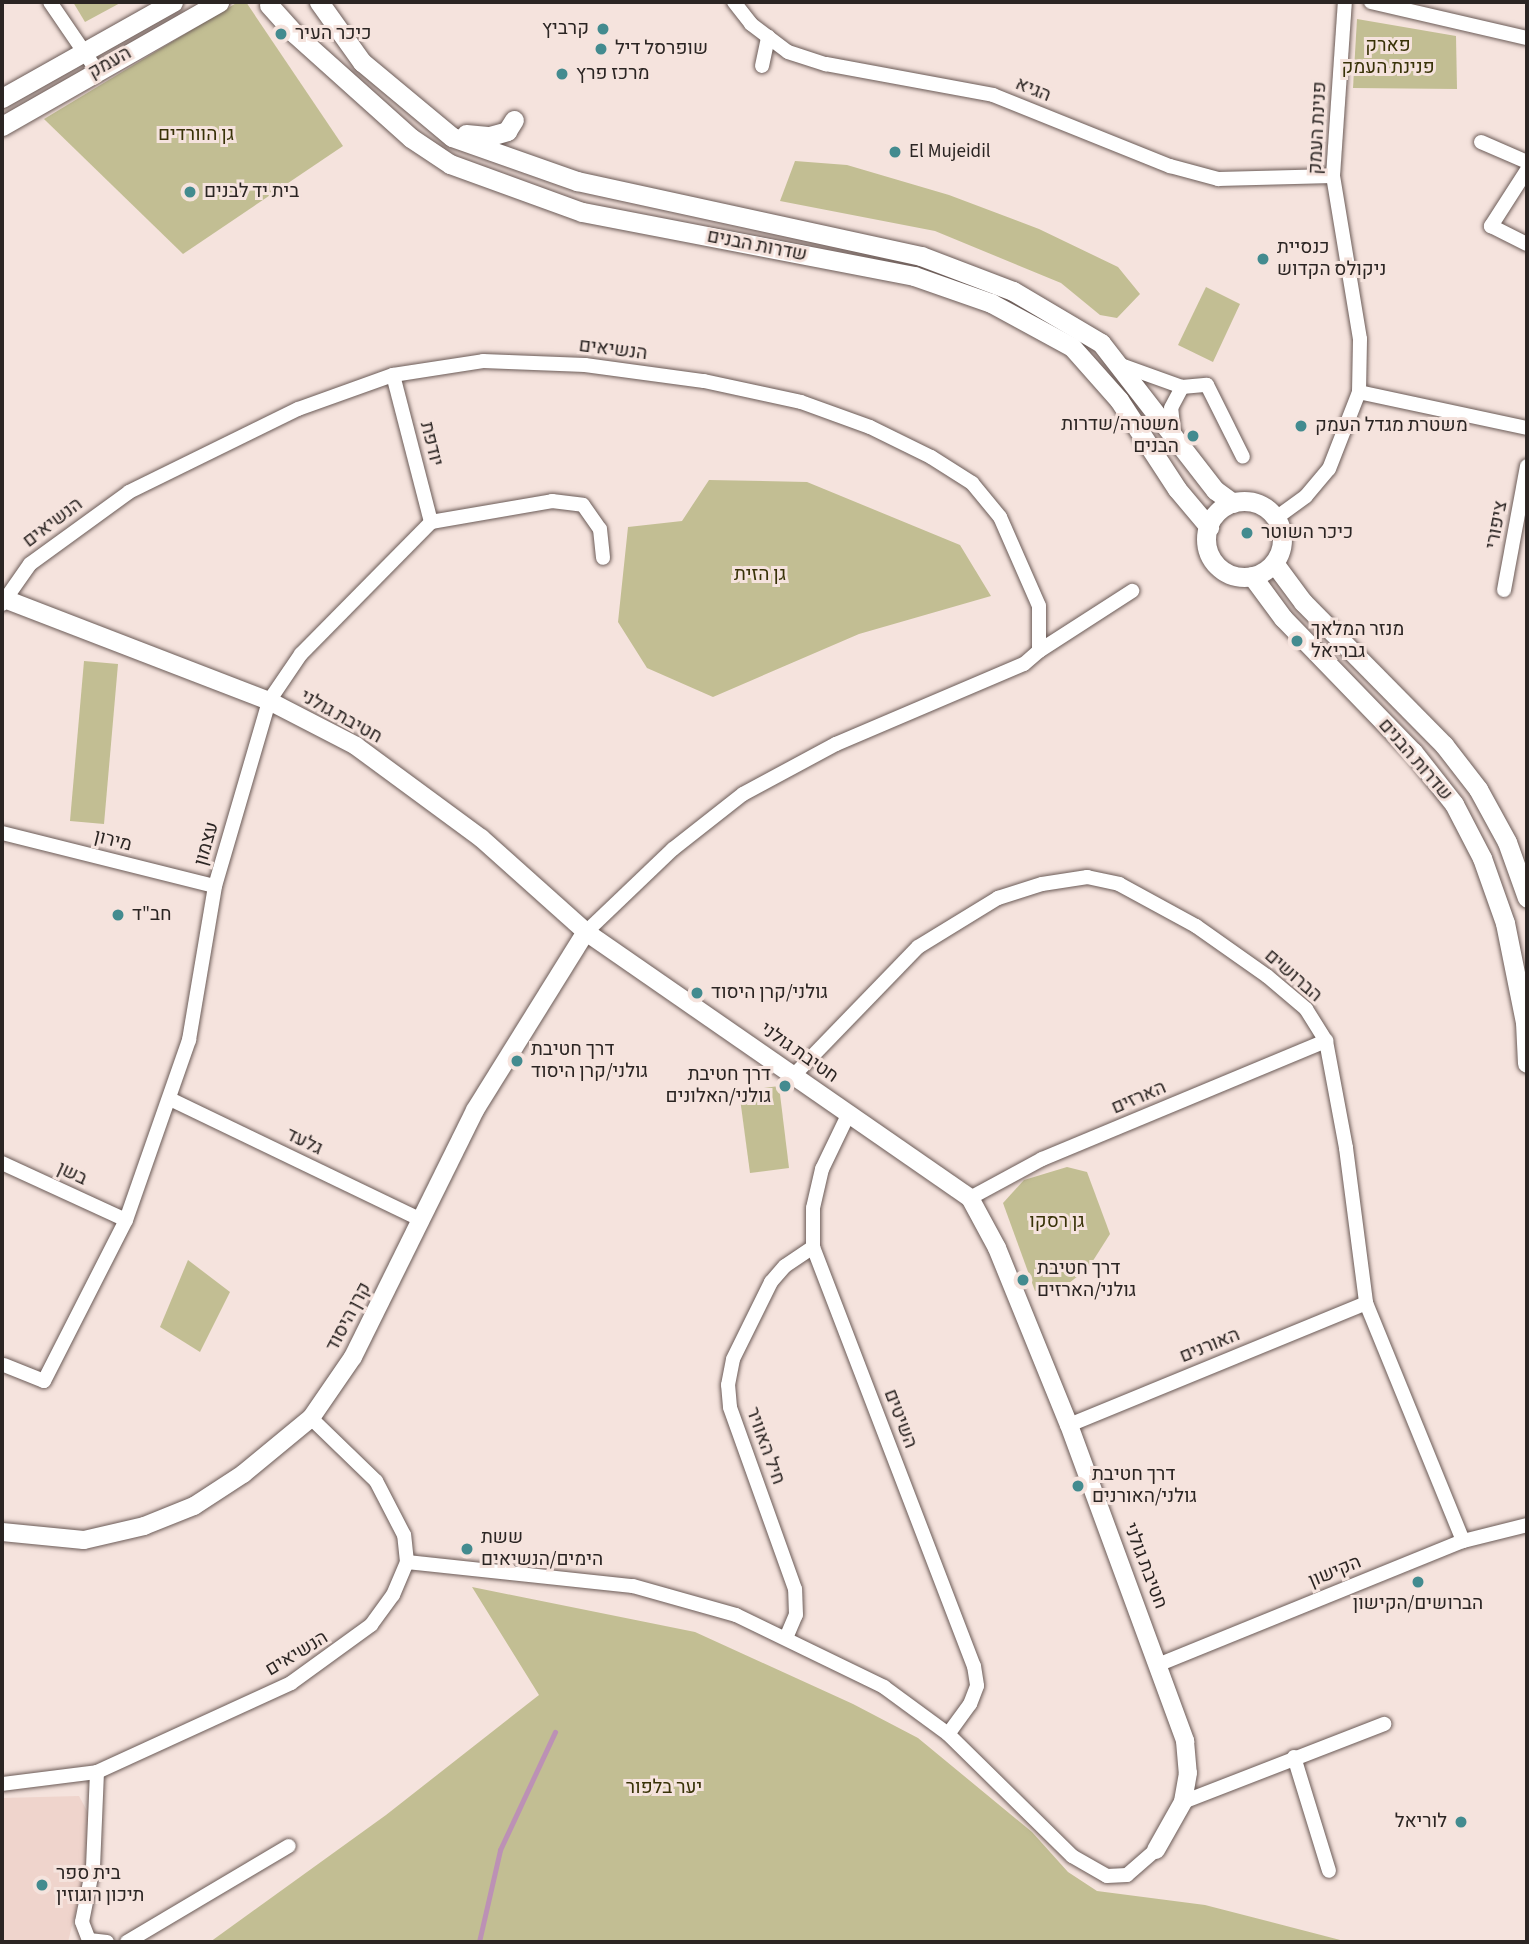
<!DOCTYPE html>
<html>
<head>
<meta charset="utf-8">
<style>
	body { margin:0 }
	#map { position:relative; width:1529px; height:1944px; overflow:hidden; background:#f5e3dd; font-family:"Source Sans 3",Heebo,sans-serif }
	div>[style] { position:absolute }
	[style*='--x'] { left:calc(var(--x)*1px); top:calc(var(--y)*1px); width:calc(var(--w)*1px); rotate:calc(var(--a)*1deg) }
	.built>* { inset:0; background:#efd4cc }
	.green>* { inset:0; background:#c2be93 }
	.stream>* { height:4.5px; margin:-2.25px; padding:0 2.25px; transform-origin:2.25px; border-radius:2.25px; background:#bc91b5 }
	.roads { filter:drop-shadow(0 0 2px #6b5b57) drop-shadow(0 0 2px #6b5b57) }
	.minor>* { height:14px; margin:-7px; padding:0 7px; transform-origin:7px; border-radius:7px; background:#fff }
	.tertiary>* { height:18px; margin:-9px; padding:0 9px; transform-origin:9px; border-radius:9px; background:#fff }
	.secondary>* { height:19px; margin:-9.5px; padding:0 9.5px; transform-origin:9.5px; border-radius:9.5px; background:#fff }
	.secondary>.ring { margin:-9.5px; padding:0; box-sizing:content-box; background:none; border:19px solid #fff; border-radius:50% }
	.dots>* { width:19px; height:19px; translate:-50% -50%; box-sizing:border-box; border:4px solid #f5e3dd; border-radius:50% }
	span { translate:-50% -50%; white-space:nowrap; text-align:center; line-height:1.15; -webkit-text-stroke:6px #f5e3dd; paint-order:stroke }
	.poi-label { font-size:19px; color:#2b2523 }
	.right { translate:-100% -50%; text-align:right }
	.left { translate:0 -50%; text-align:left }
	.park-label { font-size:19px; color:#383207 }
	.street-label { font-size:19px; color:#2b2523 }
	.frame { position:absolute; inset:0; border:4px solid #2b2523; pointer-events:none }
</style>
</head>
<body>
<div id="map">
	<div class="built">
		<div style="clip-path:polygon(79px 1796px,96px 1828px,68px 1942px,2px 1942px,2px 1798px)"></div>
	</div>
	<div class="green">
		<div style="clip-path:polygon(73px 2px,122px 2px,85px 22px)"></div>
		<div style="clip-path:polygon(238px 2px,246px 2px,343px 146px,183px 254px,44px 119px)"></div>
		<div style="clip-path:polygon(1357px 19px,1456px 36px,1457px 89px,1353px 88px)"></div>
		<div style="clip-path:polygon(795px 161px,847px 165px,949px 195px,1039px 229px,1118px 267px,1140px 294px,1117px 318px,1100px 315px,1061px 283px,935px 231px,780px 201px)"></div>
		<div style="clip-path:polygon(1206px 287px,1240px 304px,1213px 362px,1178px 345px)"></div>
		<div style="clip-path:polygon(709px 480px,807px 482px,960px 545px,991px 596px,859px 634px,713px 697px,647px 668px,618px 622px,628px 527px,682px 521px)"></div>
		<div style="clip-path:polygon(84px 661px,118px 664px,104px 824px,70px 821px)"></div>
		<div style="clip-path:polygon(779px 1086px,789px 1168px,750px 1173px,739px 1091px)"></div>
		<div style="clip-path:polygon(1067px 1167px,1087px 1172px,1110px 1234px,1089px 1267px,1068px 1284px,1035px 1291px,1003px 1203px,1024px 1180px)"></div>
		<div style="clip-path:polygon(188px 1260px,230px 1292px,200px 1352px,160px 1327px)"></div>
		<div style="clip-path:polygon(472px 1587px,695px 1632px,853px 1704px,918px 1738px,1032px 1832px,1068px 1872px,1097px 1891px,1205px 1905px,1348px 1942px,210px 1942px,386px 1815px,539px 1695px)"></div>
	</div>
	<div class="stream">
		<div style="--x:479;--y:1942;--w:94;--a:-77.1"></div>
		<div style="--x:500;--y:1850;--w:130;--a:-65"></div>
	</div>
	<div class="roads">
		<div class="minor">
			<div style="--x:50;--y:2;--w:83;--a:55.7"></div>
			<div style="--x:734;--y:2;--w:28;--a:52"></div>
			<div style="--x:751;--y:24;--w:46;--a:37.1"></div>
			<div style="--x:788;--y:52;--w:40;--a:18"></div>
			<div style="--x:826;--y:64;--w:170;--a:10.5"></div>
			<div style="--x:993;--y:95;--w:191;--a:21.9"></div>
			<div style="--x:1170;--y:166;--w:50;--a:15.2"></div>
			<div style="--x:1218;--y:179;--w:115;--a:-1.5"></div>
			<div style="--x:1371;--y:2;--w:160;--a:13"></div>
			<div style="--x:762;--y:66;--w:30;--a:-78"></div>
			<div style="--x:1481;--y:142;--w:50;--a:23.5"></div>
			<div style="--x:1527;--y:170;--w:67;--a:122.7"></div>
			<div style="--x:1491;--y:226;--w:40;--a:26.6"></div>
			<div style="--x:1121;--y:365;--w:65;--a:19.8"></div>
			<div style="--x:393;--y:375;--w:152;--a:75.5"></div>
			<div style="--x:1359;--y:392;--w:172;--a:12.1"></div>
			<div style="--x:1174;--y:435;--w:27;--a:-96"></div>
			<div style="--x:1171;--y:408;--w:24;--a:-62"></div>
			<div style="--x:1182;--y:387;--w:25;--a:-5"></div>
			<div style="--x:1207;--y:385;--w:80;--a:63.4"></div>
			<div style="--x:1276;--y:518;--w:37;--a:-36"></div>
			<div style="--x:1306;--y:496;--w:35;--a:-50"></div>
			<div style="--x:1329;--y:469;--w:83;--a:-68.7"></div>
			<div style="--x:1359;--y:392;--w:53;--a:-88.9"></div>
			<div style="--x:1360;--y:339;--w:165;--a:-99.4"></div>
			<div style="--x:1333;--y:176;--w:174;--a:-86.1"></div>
			<div style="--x:1504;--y:590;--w:126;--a:-79.5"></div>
			<div style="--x:2;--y:604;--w:49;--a:-55"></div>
			<div style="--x:30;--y:564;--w:122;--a:-36"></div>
			<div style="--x:129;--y:492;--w:188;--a:-26.2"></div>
			<div style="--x:298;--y:409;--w:101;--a:-19.7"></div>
			<div style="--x:393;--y:375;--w:91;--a:-8.8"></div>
			<div style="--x:483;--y:361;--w:102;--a:2.2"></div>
			<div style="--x:585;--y:365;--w:120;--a:7.7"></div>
			<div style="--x:704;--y:381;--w:99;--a:12.2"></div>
			<div style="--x:801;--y:402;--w:73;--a:19.9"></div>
			<div style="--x:870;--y:427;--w:68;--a:26.2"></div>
			<div style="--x:931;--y:457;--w:49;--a:32.4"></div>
			<div style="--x:972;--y:483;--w:44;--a:50.5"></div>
			<div style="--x:1000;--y:517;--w:97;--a:66.3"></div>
			<div style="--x:1039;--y:606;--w:45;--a:90"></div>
			<div style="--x:1039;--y:651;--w:111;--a:-32.8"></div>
			<div style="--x:2;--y:833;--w:219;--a:14"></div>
			<div style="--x:586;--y:932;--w:120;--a:-43.7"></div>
			<div style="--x:673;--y:849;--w:89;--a:-38.2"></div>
			<div style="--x:743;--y:794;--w:106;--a:-28.3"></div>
			<div style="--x:836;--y:744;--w:204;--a:-23.1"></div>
			<div style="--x:1024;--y:664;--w:20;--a:-41"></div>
			<div style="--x:794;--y:1075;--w:178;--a:-45.9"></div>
			<div style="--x:918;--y:947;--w:94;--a:-31.5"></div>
			<div style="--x:998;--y:898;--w:46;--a:-17.7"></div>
			<div style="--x:1042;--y:884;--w:46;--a:-8.8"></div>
			<div style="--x:1087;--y:877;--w:33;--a:12"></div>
			<div style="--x:1119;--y:884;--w:88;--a:28.6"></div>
			<div style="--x:1196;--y:926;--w:87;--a:35.2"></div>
			<div style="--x:1267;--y:976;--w:51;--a:40.2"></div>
			<div style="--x:1306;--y:1009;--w:38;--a:58"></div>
			<div style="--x:1326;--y:1041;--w:109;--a:79.4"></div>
			<div style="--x:1346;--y:1148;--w:156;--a:82.6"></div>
			<div style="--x:1366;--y:1303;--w:257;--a:67.8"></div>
			<div style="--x:170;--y:1099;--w:279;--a:25.7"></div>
			<div style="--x:849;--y:1113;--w:62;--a:115.7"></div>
			<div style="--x:822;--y:1169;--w:40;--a:103"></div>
			<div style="--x:813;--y:1208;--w:39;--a:90"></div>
			<div style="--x:813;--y:1247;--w:449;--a:69"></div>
			<div style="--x:974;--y:1666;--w:20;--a:81"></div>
			<div style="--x:977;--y:1686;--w:19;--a:111"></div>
			<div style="--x:970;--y:1704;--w:37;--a:126"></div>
			<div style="--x:2;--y:1163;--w:136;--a:24.7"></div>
			<div style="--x:970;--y:1198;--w:82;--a:-28.4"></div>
			<div style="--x:1042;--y:1159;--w:308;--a:-22.6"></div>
			<div style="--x:4;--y:1365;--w:43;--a:21.8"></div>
			<div style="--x:44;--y:1381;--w:181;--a:-63"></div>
			<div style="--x:126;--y:1220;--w:191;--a:-70.7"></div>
			<div style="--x:189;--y:1040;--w:156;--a:-80.4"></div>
			<div style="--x:215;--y:886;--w:193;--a:-73.7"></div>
			<div style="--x:269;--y:701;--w:57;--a:-55.8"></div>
			<div style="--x:301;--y:654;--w:185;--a:-45.4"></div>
			<div style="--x:431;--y:522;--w:123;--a:-9.8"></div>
			<div style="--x:552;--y:501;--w:31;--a:7"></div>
			<div style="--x:583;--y:505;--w:29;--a:55"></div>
			<div style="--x:600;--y:529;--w:29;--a:84"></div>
			<div style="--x:1069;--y:1425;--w:321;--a:-22.3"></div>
			<div style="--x:407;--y:1562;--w:227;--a:6.1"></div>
			<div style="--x:633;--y:1586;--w:107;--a:15.7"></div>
			<div style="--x:736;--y:1615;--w:165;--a:25.9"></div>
			<div style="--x:884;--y:1687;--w:79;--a:36.3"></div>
			<div style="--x:948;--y:1734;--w:174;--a:44.5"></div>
			<div style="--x:1072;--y:1856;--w:40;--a:29.7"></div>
			<div style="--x:1107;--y:1876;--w:20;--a:-3"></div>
			<div style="--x:1127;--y:1875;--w:38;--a:-41"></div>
			<div style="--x:786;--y:1638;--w:25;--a:-67"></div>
			<div style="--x:796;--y:1615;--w:26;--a:-92"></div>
			<div style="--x:795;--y:1589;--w:193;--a:-109.7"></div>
			<div style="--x:730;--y:1407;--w:22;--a:-95"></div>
			<div style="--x:728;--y:1385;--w:26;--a:-79"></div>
			<div style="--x:733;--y:1359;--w:86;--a:-63.7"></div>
			<div style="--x:771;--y:1282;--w:21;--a:-49"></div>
			<div style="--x:785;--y:1266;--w:34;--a:-34"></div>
			<div style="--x:1160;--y:1664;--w:327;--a:-22.1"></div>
			<div style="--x:1463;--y:1541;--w:66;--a:-14"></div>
			<div style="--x:1294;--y:1757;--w:119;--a:72.9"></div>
			<div style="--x:97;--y:1772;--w:95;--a:92.4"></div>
			<div style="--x:93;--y:1867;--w:56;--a:101.3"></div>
			<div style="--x:82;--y:1922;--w:19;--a:69"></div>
			<div style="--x:89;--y:1940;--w:18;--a:6"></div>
			<div style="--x:2;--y:1784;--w:96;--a:-7.2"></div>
			<div style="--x:97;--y:1772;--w:213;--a:-24.6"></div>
			<div style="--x:291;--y:1683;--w:99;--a:-35.9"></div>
			<div style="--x:371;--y:1625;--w:37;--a:-54"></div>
			<div style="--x:393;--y:1595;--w:36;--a:-67"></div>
			<div style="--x:407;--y:1562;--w:27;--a:-96"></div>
			<div style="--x:404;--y:1535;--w:61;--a:-117.4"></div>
			<div style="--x:376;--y:1481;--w:91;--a:-135.9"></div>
			<div style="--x:1183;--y:1802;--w:216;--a:-21.2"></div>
			<div style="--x:127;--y:1942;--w:188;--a:-30.7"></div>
		</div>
		<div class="tertiary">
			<div style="--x:2;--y:598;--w:286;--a:21.1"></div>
			<div style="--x:269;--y:701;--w:98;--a:27.3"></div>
			<div style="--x:356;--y:746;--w:155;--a:36.4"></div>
			<div style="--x:481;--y:838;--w:141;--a:41.8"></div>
			<div style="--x:586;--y:932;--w:467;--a:34.7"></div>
			<div style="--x:970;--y:1198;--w:57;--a:61.6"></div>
			<div style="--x:997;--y:1248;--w:191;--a:67.9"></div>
			<div style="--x:1069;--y:1425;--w:337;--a:69.8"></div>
			<div style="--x:1185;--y:1741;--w:32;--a:85"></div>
			<div style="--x:1188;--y:1773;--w:29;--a:100"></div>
			<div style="--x:1183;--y:1802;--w:55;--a:119.4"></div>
			<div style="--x:2;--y:1532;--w:82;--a:5.6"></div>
			<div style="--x:84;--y:1540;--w:62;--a:-13.1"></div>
			<div style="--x:144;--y:1526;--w:54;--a:-21.8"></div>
			<div style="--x:194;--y:1506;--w:59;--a:-33.1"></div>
			<div style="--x:243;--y:1474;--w:88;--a:-39.5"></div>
			<div style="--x:311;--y:1418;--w:74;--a:-55.5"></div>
			<div style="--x:353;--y:1357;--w:275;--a:-63.7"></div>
			<div style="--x:475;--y:1110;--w:210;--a:-58.1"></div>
		</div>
		<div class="secondary">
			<div style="--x:319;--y:2;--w:74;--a:54.4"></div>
			<div style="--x:362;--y:62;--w:117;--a:39.8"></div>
			<div style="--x:452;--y:137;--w:133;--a:19.4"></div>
			<div style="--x:577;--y:181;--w:352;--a:12.3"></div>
			<div style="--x:921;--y:256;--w:98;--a:20.8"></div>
			<div style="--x:1013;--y:291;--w:102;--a:30.6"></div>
			<div style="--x:1101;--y:343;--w:186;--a:52.2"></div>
			<div style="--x:1215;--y:490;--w:22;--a:36"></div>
			<div style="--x:269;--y:5;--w:39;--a:48"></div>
			<div style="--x:295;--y:34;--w:156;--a:41.9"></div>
			<div style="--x:411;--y:138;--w:47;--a:33.7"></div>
			<div style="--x:450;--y:164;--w:140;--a:20"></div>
			<div style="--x:582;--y:212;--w:338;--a:10.9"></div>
			<div style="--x:914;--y:276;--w:82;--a:19.3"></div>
			<div style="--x:991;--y:303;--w:92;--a:28.5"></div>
			<div style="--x:1072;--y:347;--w:71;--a:48.4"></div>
			<div style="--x:1119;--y:400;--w:106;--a:56.9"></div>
			<div style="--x:1177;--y:489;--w:50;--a:49.9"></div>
			<div style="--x:2;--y:98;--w:196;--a:-29.3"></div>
			<div style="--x:2;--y:126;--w:250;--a:-29.7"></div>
			<div style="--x:466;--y:134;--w:24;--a:5"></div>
			<div style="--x:490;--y:136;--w:18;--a:-16"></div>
			<div style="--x:507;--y:131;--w:13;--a:-58"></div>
			<div class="ring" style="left:1206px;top:501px;width:57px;height:57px"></div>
			<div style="--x:1274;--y:563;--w:49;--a:53.4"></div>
			<div style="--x:1303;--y:602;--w:201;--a:45.4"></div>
			<div style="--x:1444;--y:745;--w:56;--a:52.3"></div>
			<div style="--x:1478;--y:789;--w:60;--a:61.3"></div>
			<div style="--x:1507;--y:842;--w:59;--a:70.3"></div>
			<div style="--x:1252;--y:576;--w:52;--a:53.6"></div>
			<div style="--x:1283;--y:618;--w:187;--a:45.9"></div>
			<div style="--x:1413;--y:752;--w:66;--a:51.7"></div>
			<div style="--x:1454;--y:804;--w:61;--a:62.6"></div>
			<div style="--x:1482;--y:858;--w:69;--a:70.5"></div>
			<div style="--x:1505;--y:923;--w:101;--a:78.6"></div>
			<div style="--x:1525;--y:1022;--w:41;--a:87.2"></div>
		</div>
	</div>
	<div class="dots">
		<div style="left:603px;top:29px;background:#438b8f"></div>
		<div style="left:281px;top:34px;background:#438b8f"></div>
		<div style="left:601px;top:49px;background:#438b8f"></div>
		<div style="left:562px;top:74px;background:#438b8f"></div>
		<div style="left:895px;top:152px;background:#438b8f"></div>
		<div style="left:190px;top:192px;background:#438b8f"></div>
		<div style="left:1263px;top:259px;background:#438b8f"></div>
		<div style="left:1301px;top:426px;background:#438b8f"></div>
		<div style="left:1193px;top:436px;background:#438b8f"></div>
		<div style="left:1247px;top:533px;background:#438b8f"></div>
		<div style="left:1297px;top:641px;background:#438b8f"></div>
		<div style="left:118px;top:915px;background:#438b8f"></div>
		<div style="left:697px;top:993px;background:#438b8f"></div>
		<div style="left:517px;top:1061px;background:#438b8f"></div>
		<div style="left:785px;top:1086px;background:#438b8f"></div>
		<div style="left:1023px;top:1280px;background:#438b8f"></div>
		<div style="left:1078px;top:1486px;background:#438b8f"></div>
		<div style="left:467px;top:1549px;background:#438b8f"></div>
		<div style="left:1418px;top:1582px;background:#438b8f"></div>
		<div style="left:1461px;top:1822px;background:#438b8f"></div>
		<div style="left:42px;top:1885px;background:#438b8f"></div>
	</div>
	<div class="poi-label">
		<span class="right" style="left:589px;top:29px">קרביץ</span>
		<span class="left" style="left:295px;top:34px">כיכר העיר</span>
		<span class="left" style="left:615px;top:49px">שופרסל דיל</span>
		<span class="left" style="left:576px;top:74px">מרכז פרץ</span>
		<span class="left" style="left:909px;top:152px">El Mujeidil</span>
		<span class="left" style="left:204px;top:192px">בית יד לבנים</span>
		<span class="left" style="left:1277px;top:259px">כנסיית<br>ניקולס הקדוש</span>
		<span class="right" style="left:1179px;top:436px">משטרה/שדרות<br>הבנים</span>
		<span class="left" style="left:1315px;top:426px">משטרת מגדל העמק</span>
		<span class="left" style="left:1261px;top:533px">כיכר השוטר</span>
		<span class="left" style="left:1311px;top:641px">מנזר המלאך<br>גבריאל</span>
		<span class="left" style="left:132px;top:915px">חב"ד</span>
		<span class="left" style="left:711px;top:993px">גולני/קרן היסוד</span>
		<span class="left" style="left:531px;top:1061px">דרך חטיבת<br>גולני/קרן היסוד</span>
		<span class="right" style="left:771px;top:1086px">דרך חטיבת<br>גולני/האלונים</span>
		<span class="left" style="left:1037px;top:1280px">דרך חטיבת<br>גולני/הארזים</span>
		<span class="left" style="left:1092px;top:1486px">דרך חטיבת<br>גולני/האורנים</span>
		<span class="left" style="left:481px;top:1549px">ששת<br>הימים/הנשיאים</span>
		<span style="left:1418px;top:1604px">הברושים/הקישון</span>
		<span class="right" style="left:1447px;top:1822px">לוריאל</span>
		<span class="left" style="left:56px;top:1885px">בית ספר<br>תיכון רוגוזין</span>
	</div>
	<div class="park-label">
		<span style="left:1388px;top:57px">פארק<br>פנינת העמק</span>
		<span style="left:196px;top:135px">גן הוורדים</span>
		<span style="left:760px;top:575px">גן הזית</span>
		<span style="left:1057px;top:1222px">גן רסקו</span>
		<span style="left:664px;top:1788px">יער בלפור</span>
	</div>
	<div class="street-label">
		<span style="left:110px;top:63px;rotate:-29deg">העמק</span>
		<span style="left:1033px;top:90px;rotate:22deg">הגיא</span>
		<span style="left:1318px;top:128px;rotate:-87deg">פנינת העמק</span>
		<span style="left:757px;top:246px;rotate:11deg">שדרות הבנים</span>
		<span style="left:613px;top:350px;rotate:7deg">הנשיאים</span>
		<span style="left:431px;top:444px;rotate:76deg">יודפת</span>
		<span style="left:53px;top:523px;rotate:-37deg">הנשיאים</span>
		<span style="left:1497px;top:525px;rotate:-79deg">ציפורי</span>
		<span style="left:341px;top:717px;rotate:29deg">חטיבת גולני</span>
		<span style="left:1415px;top:760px;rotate:49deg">שדרות הבנים</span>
		<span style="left:113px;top:841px;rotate:14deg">מירון</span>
		<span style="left:207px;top:844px;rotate:-74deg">עצמון</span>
		<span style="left:1293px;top:976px;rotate:41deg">הברושים</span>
		<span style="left:799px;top:1053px;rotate:35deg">חטיבת גולני</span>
		<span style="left:1139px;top:1098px;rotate:-23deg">הארזים</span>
		<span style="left:304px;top:1142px;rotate:26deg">גלעד</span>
		<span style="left:72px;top:1174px;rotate:25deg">בשן</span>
		<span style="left:349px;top:1317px;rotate:-62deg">קרן היסוד</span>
		<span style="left:1210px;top:1346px;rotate:-22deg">האורנים</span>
		<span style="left:900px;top:1419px;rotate:69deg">השיטים</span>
		<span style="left:765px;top:1446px;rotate:70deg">חיל האוויר</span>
		<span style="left:1145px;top:1566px;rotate:69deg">חטיבת גולני</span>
		<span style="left:1335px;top:1572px;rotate:-22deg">הקישון</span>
		<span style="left:297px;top:1654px;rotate:-31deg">הנשיאים</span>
	</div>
	<div class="frame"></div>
</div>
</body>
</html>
